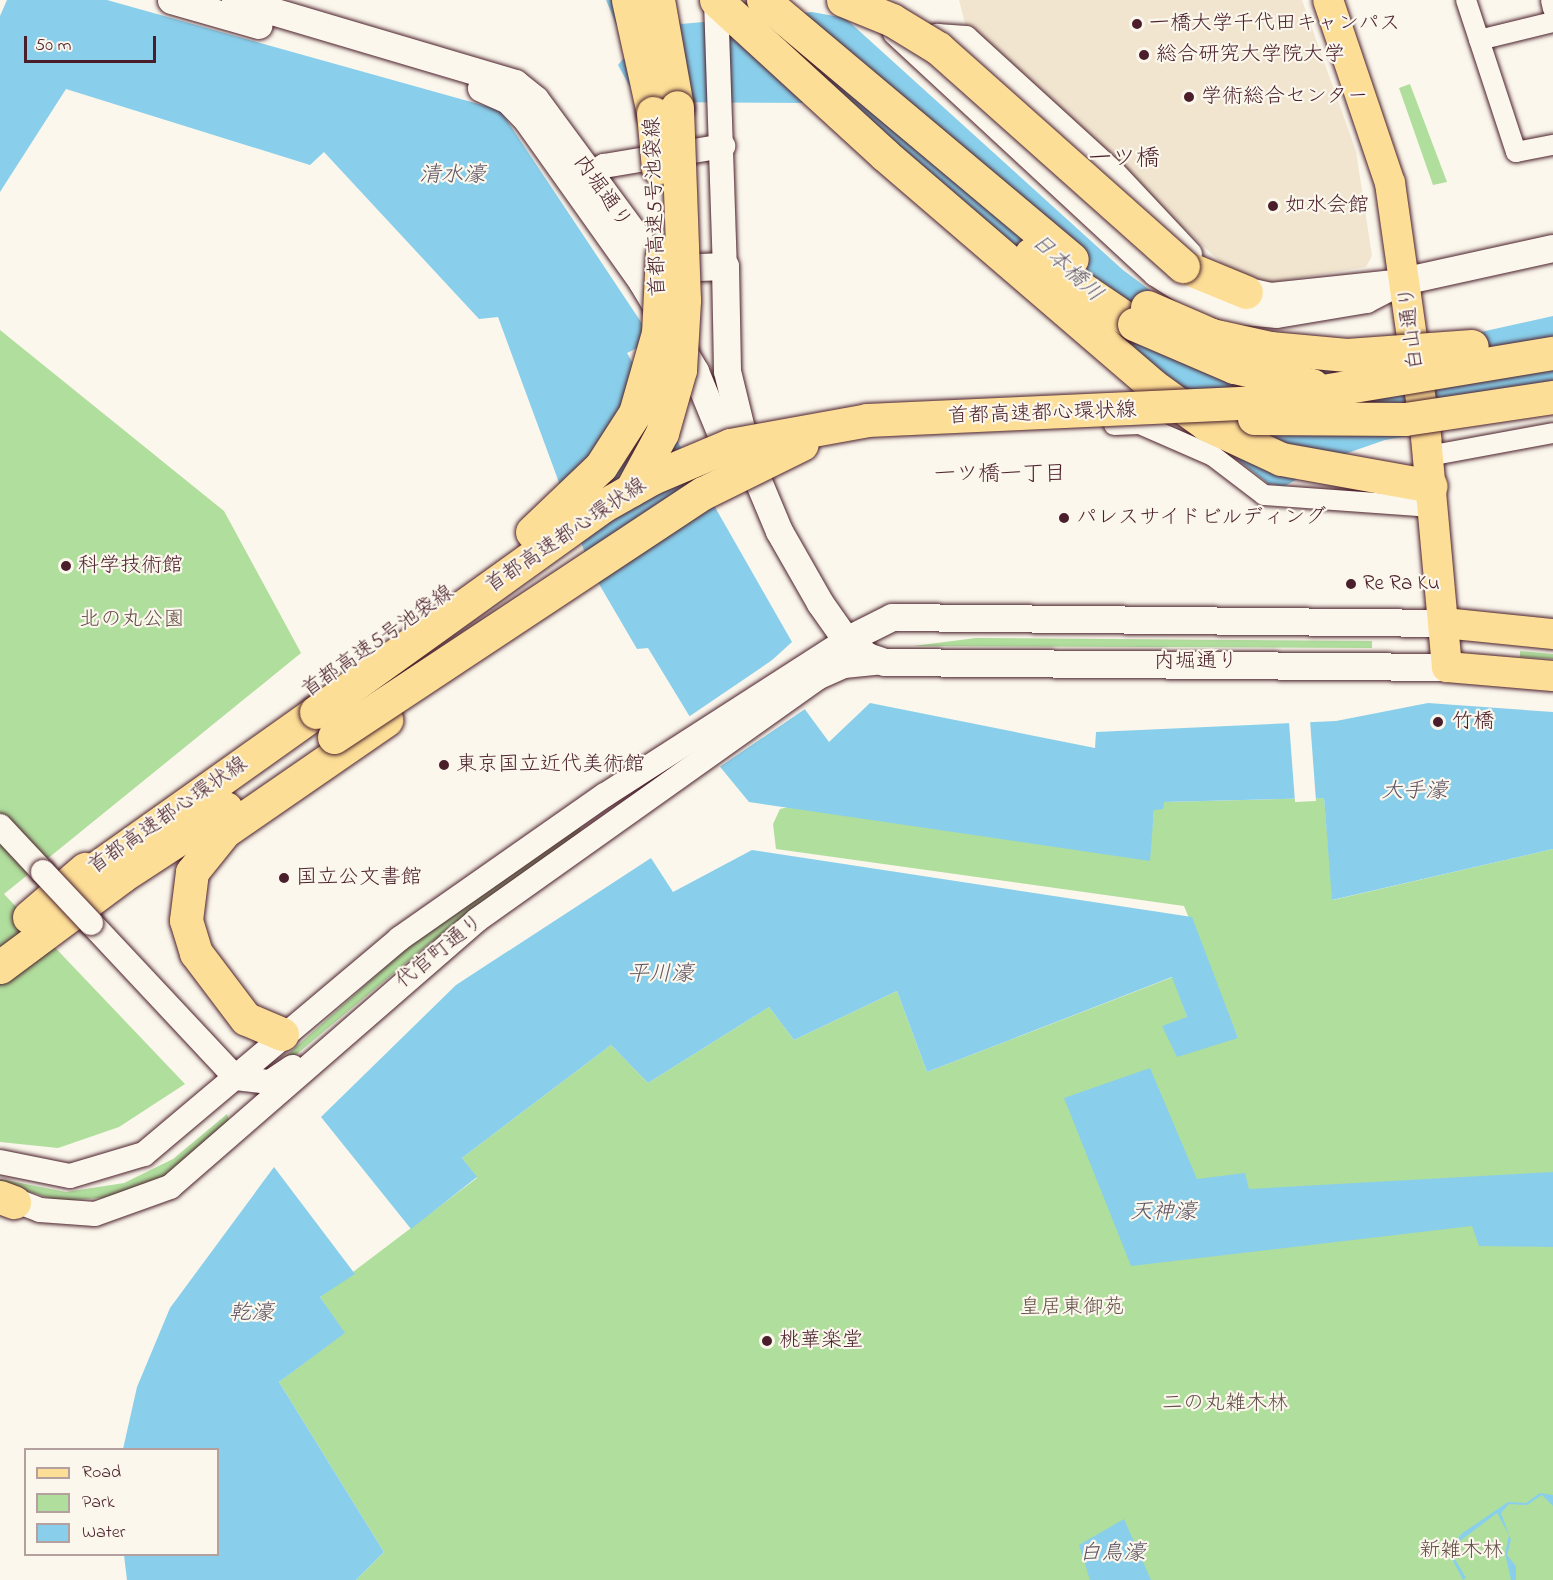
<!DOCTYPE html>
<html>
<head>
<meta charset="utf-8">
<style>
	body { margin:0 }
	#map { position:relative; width:1553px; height:1580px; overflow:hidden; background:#fbf7ec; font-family:"Indie Flower","Klee One",sans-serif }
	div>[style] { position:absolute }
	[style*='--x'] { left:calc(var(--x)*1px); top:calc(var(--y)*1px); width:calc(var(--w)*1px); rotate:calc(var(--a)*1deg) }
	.built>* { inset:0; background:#f1e5d0 }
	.green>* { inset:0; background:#b0de9d }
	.water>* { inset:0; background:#89cfeb }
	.pier>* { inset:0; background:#fbf7ec }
	.roads { filter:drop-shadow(0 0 2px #4a1f2b) drop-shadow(0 0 2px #4a1f2b) }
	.minor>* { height:20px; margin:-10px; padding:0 10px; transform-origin:10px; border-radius:10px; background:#fbf7ec }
	.tertiary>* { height:24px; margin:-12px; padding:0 12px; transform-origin:12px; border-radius:12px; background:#fbf7ec }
	.secondary>* { height:27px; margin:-13.5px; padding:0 13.5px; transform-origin:13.5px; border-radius:13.5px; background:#fbf7ec }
	.primary>* { height:30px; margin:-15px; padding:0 15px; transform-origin:15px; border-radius:15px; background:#fdde96 }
	.motorway>* { height:33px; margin:-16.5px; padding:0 16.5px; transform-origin:16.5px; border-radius:16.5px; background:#fdde96 }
	.bridges { filter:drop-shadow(0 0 2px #4a1f2b) drop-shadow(0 0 2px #4a1f2b) }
	.tertiary-bridge>* { height:24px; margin:-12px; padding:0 12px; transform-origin:12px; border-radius:12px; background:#fbf7ec }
	.motorway-bridge>* { height:33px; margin:-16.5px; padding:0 16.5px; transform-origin:16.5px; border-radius:16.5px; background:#fdde96 }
	.dots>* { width:16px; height:16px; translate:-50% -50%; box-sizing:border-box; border:3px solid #fbf7ec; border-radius:50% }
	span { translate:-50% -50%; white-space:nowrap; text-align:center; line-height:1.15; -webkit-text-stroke:4.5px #fbf7ec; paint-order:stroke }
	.poi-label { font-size:21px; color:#4a1f2b }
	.left { translate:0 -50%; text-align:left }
	.street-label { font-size:21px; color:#4a1f2b }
	.park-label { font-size:21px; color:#644f48 }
	.water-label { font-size:22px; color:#5d5465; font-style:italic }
	.neighbourhood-label { font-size:22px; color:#4a1f2b }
	.quarter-label { font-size:24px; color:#4a1f2b }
	.legend { position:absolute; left:24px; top:1448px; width:195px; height:108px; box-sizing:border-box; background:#fbf7ec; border:2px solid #b4a19f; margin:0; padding:8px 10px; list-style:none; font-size:18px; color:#4a1f2b }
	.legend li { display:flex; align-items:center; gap:12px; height:30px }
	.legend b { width:30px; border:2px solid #b4a19f }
	.scale { position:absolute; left:24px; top:36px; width:132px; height:27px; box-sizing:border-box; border:3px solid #4a1f2b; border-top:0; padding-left:8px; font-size:18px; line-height:21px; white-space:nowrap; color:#4a1f2b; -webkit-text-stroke:4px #fbf7ec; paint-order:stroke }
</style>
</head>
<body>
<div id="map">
	<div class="built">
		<div style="clip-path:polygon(959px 0,1302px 0,1356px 151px,1372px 256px,1366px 267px,1268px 283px,1226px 267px,966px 27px)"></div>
	</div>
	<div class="green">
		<div style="clip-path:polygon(1410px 84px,1447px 182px,1433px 185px,1399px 88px)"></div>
		<div style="clip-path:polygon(0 330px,224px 511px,301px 653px,4px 894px,185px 1084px,119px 1127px,58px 1148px,0 1142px)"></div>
		<div style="clip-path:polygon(976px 638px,1372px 641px,1372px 648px,913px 646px)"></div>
		<div style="clip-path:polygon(1520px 651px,1553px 654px,1553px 659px,1520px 657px)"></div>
		<div style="clip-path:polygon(1324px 798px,1333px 900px,1553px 849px,1553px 1580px,356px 1580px,384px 1552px,279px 1382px,344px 1333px,320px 1297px,477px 1178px,462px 1158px,611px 1045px,648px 1083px,769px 1007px,794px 1040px,897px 991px,927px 1072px,1173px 977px,1187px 1017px,1238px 1038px,1184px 906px,776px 849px,773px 824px,780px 809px,800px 804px,1149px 859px,1154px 810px,1163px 802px)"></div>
		<div style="clip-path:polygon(580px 827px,582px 836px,431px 942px,273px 1074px,269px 1071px,407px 948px)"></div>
		<div style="clip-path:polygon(227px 1114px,229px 1121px,168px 1175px,114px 1197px,60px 1201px,0 1183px,0 1179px,66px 1192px,124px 1183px,173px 1159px)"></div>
	</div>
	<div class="water">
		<div style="clip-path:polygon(7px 0,107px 0,500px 110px,653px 340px,627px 353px,792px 642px,770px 662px,829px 742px,870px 703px,1095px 748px,1096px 732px,1336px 721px,1428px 703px,1553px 712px,1553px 849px,1332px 900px,1324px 798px,1164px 802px,1163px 809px,1154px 810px,1150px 861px,749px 802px,721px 768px,648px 648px,637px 649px,592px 572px,498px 317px,479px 319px,324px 152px,310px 165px,66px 89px,0 192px,0 16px)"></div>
		<div style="clip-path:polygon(606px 0,669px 0,681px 24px,812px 12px,845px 18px,1123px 270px,1186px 317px,1324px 351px,1449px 339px,1553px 316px,1553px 412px,1385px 440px,1339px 456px,1285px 486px,1269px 484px,1076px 334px,812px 103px,638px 102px,618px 65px,628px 53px)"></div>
		<div style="clip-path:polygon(752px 850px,1192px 917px,1238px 1038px,1177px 1057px,1162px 1026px,1187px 1017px,1172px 977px,927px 1072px,897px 991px,794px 1040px,769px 1007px,648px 1083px,611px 1045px,462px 1158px,477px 1177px,411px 1229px,321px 1117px,456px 985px,651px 858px,673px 892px)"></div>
		<div style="clip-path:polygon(1150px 1068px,1197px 1179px,1245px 1173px,1249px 1189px,1553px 1172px,1553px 1247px,1479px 1246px,1472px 1226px,1131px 1266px,1064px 1098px)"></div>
		<div style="clip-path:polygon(274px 1167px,355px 1274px,320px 1297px,345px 1333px,279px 1382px,384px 1552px,356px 1580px,127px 1580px,124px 1555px,218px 1554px,218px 1450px,123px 1449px,137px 1387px,170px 1308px)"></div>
		<div style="clip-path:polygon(1540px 1493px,1553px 1495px,1553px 1506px,1542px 1495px,1527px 1505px,1509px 1504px,1501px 1513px,1511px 1540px,1507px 1555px,1516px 1566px,1516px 1580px,1511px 1580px,1505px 1553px,1509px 1535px,1497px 1513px,1456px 1544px,1455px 1559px,1466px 1578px,1463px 1580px,1452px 1559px,1453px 1547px,1461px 1534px,1508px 1502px,1526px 1503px)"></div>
		<div style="clip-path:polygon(1124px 1519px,1151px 1580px,1090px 1580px,1079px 1545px)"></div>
	</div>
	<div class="pier">
		<div style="clip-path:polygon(787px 650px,774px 662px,808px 707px,718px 768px,687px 718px)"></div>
		<div style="clip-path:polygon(1310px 720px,1316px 801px,1295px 802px,1289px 722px)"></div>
	</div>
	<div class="roads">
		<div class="minor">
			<div style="--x:1466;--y:0;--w:160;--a:71.8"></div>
			<div style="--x:1516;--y:152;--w:38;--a:-11"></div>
			<div style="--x:1551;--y:0;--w:9;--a:77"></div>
			<div style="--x:1479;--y:40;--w:76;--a:-13.7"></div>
			<div style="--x:1114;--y:425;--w:26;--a:-2"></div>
			<div style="--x:1140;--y:424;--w:80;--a:23.7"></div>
			<div style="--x:1213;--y:456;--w:64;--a:37.4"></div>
			<div style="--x:1264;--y:495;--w:169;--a:4.1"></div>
			<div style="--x:1428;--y:456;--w:127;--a:-10.4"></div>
		</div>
		<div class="tertiary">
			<div style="--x:716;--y:0;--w:266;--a:88.1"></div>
			<div style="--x:895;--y:33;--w:355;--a:42.8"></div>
			<div style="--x:1155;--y:274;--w:43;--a:32.6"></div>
			<div style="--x:1191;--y:297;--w:45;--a:19.7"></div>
			<div style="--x:1233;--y:312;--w:44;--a:5.2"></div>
			<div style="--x:1277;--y:316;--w:91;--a:-9.5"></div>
			<div style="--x:1367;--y:301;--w:45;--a:-27.7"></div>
			<div style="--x:925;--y:54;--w:22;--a:-56"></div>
			<div style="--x:937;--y:36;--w:29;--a:4"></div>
			<div style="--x:966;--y:38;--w:200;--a:42.4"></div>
			<div style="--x:1114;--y:173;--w:111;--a:46.8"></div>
			<div style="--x:591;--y:175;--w:16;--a:-35"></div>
			<div style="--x:604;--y:166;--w:121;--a:-9.5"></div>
			<div style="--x:1231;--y:286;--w:41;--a:12.7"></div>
			<div style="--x:1271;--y:295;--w:131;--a:-6.1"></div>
			<div style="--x:0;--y:826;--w:63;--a:46.9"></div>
			<div style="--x:91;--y:923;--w:212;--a:46.9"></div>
			<div style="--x:236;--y:1078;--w:34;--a:7"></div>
			<div style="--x:270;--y:1082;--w:27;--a:-34"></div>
			<div style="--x:0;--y:1162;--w:71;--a:11.3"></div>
			<div style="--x:70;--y:1176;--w:77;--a:-16.6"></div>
			<div style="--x:144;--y:1154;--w:334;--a:-40.1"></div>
			<div style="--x:399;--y:939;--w:251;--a:-35"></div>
			<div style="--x:605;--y:795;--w:287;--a:-32.7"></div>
			<div style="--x:1;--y:1195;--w:42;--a:21"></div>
			<div style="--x:40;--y:1210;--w:55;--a:4.2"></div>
			<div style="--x:95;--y:1214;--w:80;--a:-19.8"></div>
			<div style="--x:170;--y:1187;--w:407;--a:-41"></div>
			<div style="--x:477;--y:920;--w:417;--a:-35.4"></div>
			<div style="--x:817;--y:678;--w:30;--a:-24"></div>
			<div style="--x:844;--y:666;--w:40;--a:-5.7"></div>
		</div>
		<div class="secondary">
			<div style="--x:171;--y:0;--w:91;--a:15.9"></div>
			<div style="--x:235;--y:0;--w:292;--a:16.5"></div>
			<div style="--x:515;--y:83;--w:26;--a:39"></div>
			<div style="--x:535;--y:99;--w:199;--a:53.6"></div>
			<div style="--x:653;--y:259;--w:22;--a:24"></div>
			<div style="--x:673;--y:268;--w:52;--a:-2.2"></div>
			<div style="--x:725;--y:266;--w:105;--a:88.9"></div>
			<div style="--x:727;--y:371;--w:89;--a:76.3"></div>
			<div style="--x:748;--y:457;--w:80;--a:67.3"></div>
			<div style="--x:779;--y:531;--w:83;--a:60.3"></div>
			<div style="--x:820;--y:603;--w:45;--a:54.9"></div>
			<div style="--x:846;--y:640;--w:26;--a:37"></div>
			<div style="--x:867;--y:656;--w:18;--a:19"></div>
			<div style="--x:884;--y:662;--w:563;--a:0.51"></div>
			<div style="--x:481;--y:88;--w:30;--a:24"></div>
			<div style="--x:508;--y:100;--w:28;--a:46"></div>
			<div style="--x:527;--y:120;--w:199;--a:54.6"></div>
			<div style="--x:642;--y:282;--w:104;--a:59.2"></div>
			<div style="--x:695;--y:371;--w:103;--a:67.7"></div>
			<div style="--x:1407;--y:280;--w:149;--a:-12.4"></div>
			<div style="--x:846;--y:640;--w:51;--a:-26.6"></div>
			<div style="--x:892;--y:617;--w:552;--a:0.62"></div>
		</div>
		<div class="primary">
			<div style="--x:1328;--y:0;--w:193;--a:71.3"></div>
			<div style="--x:1390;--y:183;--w:257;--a:81.9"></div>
			<div style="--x:1426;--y:437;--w:231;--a:84.8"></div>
			<div style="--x:1447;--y:667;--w:106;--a:4.9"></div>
			<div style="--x:1444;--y:623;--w:110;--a:5.8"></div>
		</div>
		<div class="motorway">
			<div style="--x:628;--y:0;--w:116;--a:77.5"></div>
			<div style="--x:658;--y:0;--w:109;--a:79.9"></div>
			<div style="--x:716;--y:0;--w:229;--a:42.5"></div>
			<div style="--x:885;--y:155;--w:352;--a:40.7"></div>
			<div style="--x:1152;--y:385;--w:67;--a:35.8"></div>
			<div style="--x:1206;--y:424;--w:83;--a:25"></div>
			<div style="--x:1281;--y:459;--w:152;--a:10.2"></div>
			<div style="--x:763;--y:0;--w:403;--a:40"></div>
			<div style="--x:1031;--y:254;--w:125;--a:34.2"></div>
			<div style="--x:1183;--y:266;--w:68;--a:22.4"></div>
			<div style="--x:71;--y:886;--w:301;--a:-35.4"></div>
			<div style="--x:29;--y:917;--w:74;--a:-40.6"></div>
			<div style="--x:0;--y:967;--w:152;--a:-36.7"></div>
			<div style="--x:122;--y:876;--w:124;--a:-33.2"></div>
			<div style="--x:282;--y:1034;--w:39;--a:-157"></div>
			<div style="--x:246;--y:1019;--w:83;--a:-127.1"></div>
			<div style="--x:196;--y:953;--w:34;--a:-107"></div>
			<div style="--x:186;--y:920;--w:48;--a:-82.9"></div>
			<div style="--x:192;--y:872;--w:53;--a:-51.2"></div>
			<div style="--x:225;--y:831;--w:196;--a:-34.6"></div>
			<div style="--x:0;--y:1197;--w:15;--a:20"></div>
		</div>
	</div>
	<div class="bridges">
		<div class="tertiary-bridge">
			<div style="--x:43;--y:872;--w:70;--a:46.7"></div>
		</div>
		<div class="motorway-bridge">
			<div style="--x:843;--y:0;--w:53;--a:22.2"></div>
			<div style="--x:892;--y:20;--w:54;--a:31.3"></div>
			<div style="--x:938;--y:48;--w:328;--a:41.7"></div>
			<div style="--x:653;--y:113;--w:55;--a:84.8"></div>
			<div style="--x:1147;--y:307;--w:71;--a:23.3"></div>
			<div style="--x:1212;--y:335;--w:59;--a:12.6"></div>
			<div style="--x:1270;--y:348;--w:77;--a:5.2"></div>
			<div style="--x:1347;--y:355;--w:125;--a:-4.1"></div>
			<div style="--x:1134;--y:324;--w:109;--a:23.3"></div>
			<div style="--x:1234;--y:367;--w:80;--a:13"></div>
			<div style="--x:1254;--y:418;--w:151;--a:0.4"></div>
			<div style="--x:1405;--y:419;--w:150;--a:-8.5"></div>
			<div style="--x:631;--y:490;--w:65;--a:-61.5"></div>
			<div style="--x:662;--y:433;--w:66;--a:-74.1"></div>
			<div style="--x:680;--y:370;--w:70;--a:-86.7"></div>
			<div style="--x:684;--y:300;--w:193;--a:-92.1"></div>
			<div style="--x:532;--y:532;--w:95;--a:-43.7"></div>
			<div style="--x:601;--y:466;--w:63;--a:-57.3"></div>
			<div style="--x:635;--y:413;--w:83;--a:-74"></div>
			<div style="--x:658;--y:333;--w:78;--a:-87.1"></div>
			<div style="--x:316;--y:712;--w:351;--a:-35.7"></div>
			<div style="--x:601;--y:507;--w:59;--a:-29.6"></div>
			<div style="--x:652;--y:478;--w:85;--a:-22.9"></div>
			<div style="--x:730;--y:445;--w:139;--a:-10.3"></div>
			<div style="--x:867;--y:420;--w:389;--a:-2.6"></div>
			<div style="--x:1256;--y:402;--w:301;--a:-9.4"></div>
			<div style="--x:334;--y:737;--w:442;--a:-33.5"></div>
			<div style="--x:703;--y:493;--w:110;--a:-26.3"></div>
		</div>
	</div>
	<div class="dots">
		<div style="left:1137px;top:24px;background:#4a1f2b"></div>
		<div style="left:1144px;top:55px;background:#4a1f2b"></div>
		<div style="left:1189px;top:97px;background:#4a1f2b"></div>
		<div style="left:1273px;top:206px;background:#4a1f2b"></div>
		<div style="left:1064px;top:518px;background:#4a1f2b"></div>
		<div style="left:66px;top:566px;background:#4a1f2b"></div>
		<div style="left:1351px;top:584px;background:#4a1f2b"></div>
		<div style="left:1438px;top:722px;background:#4a1f2b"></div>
		<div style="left:444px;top:765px;background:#4a1f2b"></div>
		<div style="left:284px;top:878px;background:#4a1f2b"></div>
		<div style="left:767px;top:1341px;background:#4a1f2b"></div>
	</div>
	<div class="poi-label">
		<span class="left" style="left:1149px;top:24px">一橋大学千代田キャンパス</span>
		<span class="left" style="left:1156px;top:55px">総合研究大学院大学</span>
		<span class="left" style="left:1201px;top:97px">学術総合センター</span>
		<span class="left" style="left:1285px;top:206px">如水会館</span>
		<span class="left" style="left:1076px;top:518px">パレスサイドビルディング</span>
		<span class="left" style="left:78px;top:566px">科学技術館</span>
		<span class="left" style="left:1363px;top:584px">Re Ra Ku</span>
		<span class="left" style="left:1452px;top:722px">竹橋</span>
		<span class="left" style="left:456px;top:765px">東京国立近代美術館</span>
		<span class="left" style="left:296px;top:878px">国立公文書館</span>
		<span class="left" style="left:779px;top:1341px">桃華楽堂</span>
	</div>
	<div class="street-label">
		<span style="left:602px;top:192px;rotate:55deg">内堀通り</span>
		<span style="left:656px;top:207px;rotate:-92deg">首都高速5号池袋線</span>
		<span style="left:1412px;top:328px;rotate:-97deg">白山通り</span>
		<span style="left:1042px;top:414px;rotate:-2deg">首都高速都心環状線</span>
		<span style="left:566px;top:536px;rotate:-34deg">首都高速都心環状線</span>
		<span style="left:378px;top:642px;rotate:-35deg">首都高速5号池袋線</span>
		<span style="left:1196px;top:662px">内堀通り</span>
		<span style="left:168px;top:816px;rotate:-35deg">首都高速都心環状線</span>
		<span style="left:440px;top:952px;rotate:-39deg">代官町通り</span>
	</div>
	<div class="park-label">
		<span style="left:132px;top:620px">北の丸公園</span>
		<span style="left:1072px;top:1308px">皇居東御苑</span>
		<span style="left:1225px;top:1404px">二の丸雑木林</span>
		<span style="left:1461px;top:1551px">新雑木林</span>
	</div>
	<div class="water-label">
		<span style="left:452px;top:177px">清水濠</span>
		<span style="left:1066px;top:269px;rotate:43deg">日本橋川</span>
		<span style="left:1414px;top:793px">大手濠</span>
		<span style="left:660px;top:976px">平川濠</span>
		<span style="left:1163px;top:1214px">天神濠</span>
		<span style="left:251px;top:1315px">乾濠</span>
		<span style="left:1112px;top:1555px">白鳥濠</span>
	</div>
	<div class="neighbourhood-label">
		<span style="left:1000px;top:476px">一ツ橋一丁目</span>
	</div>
	<div class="quarter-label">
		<span style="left:1124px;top:160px">一ツ橋</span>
	</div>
	<ul class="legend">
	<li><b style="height:8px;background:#fdde96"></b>Road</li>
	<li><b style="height:16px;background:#b0de9d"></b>Park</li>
	<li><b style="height:16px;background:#89cfeb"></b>Water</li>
	</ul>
	<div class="scale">50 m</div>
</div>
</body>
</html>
